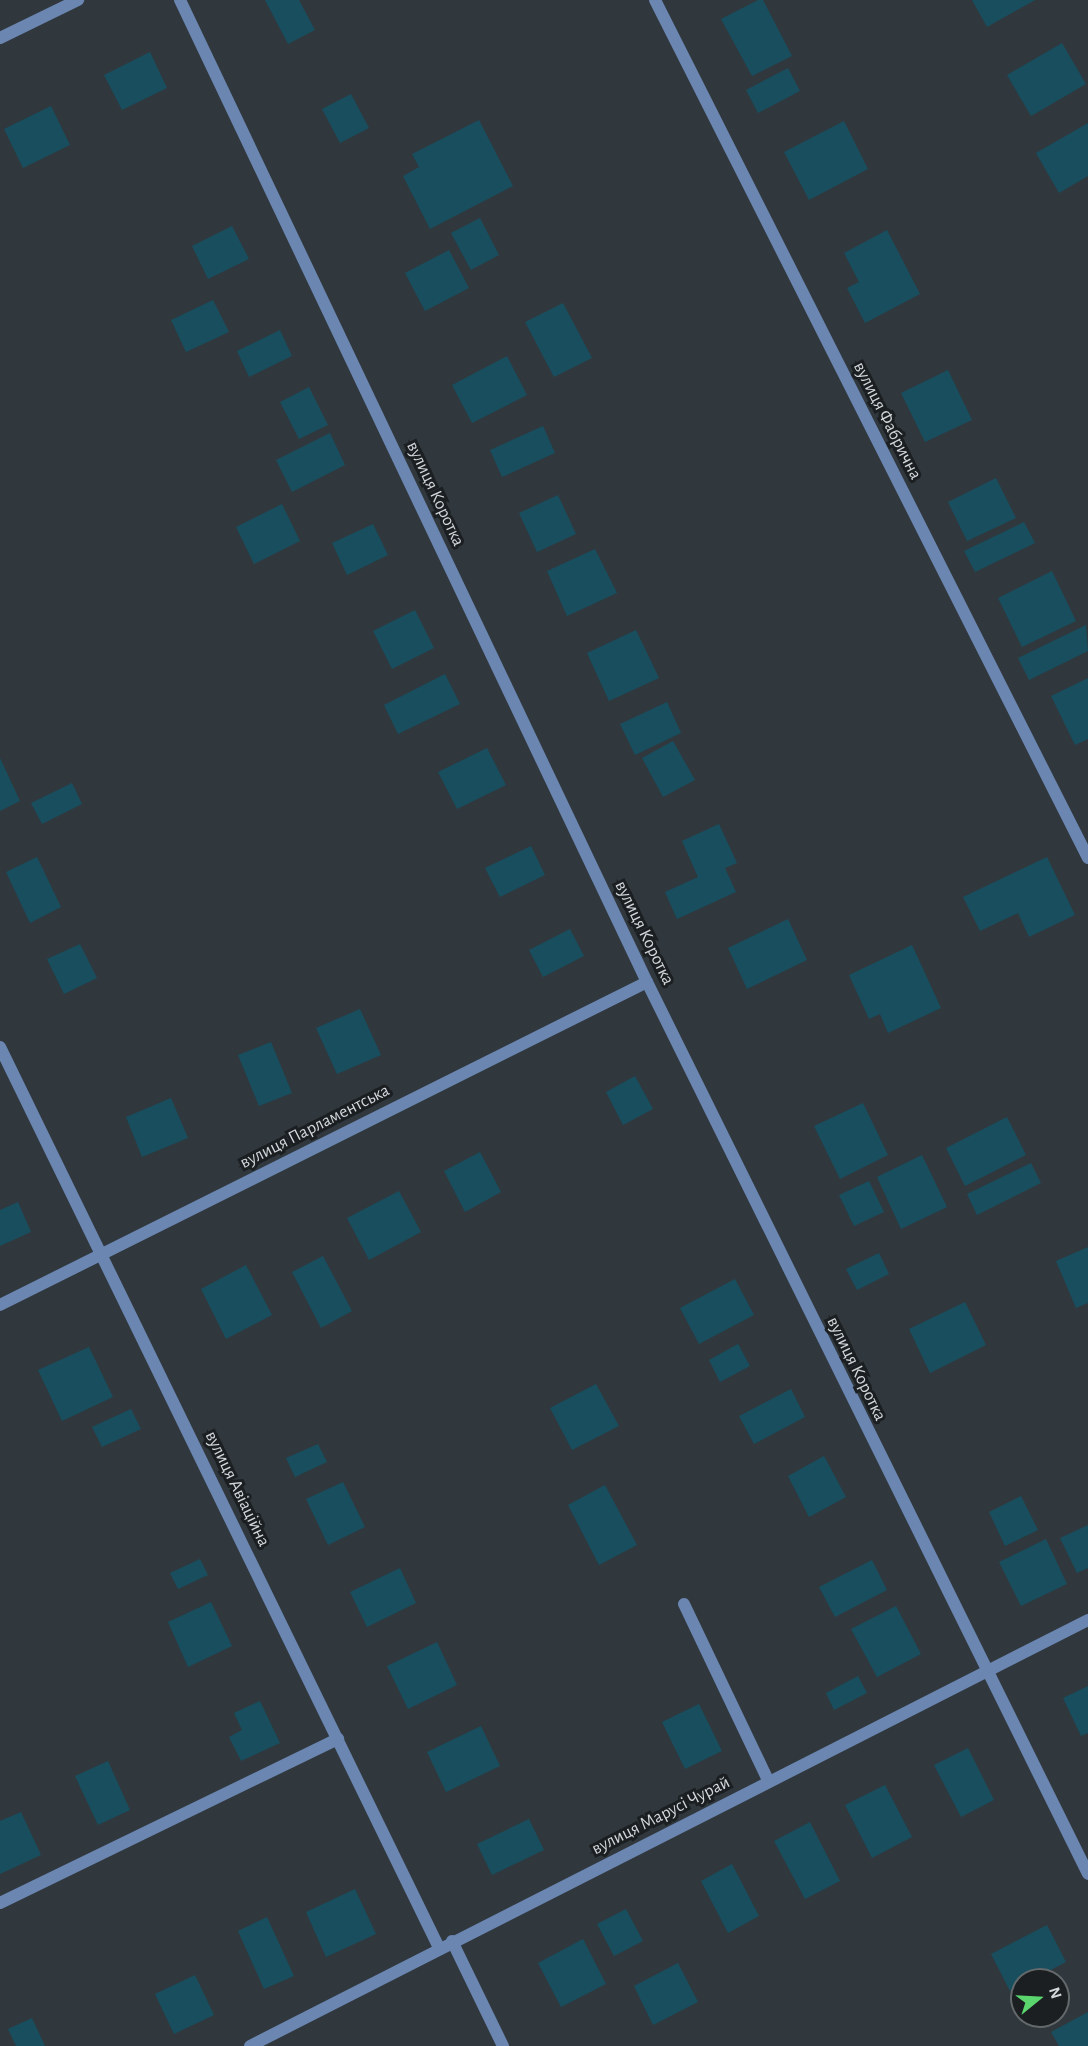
<!DOCTYPE html>
<html>
<head>
<meta charset="utf-8">
<style>
	body { margin:0 }
	#map { position:relative; width:1088px; height:2046px; overflow:hidden; background:#30383e; font-family:"Alegreya Sans",sans-serif }
	div>[style] { position:absolute }
	[style*='--x'] { left:calc(var(--x)*1px); top:calc(var(--y)*1px); width:calc(var(--w)*1px); rotate:calc(var(--a)*1deg) }
	.building>* { inset:0; background:#184e5e }
	.service>* { height:12px; margin:-6px; padding:0 6px; transform-origin:6px; border-radius:6px; background:#6b86b1 }
	.minor>* { height:12px; margin:-6px; padding:0 6px; transform-origin:6px; border-radius:6px; background:#6b86b1 }
	span { translate:-50% -50%; white-space:nowrap; text-align:center; line-height:1.15; -webkit-text-stroke:6px #1b1f21; paint-order:stroke }
	.street-label { font-size:18px; color:#d2d7db }
	.north { position:absolute; left:1010px; top:1968px; width:60px; height:60px; box-sizing:border-box; background:#1b1f21; border:2px solid #64696b; border-radius:50%; rotate:72deg; font-size:16px; font-weight:700; line-height:24px; text-align:center; color:#d2d7db }
	.north::after { content:''; display:block; margin:auto; width:21px; height:27px; background:#5bd56e; clip-path:polygon(50% 0,100% 100%,50% 72%,0 100%) }
</style>
</head>
<body>
<div id="map">
	<div class="building">
		<div style="clip-path:polygon(265px 0,299px 0,315px 30px,288px 44px)"></div>
		<div style="clip-path:polygon(758px 0,763px 0,792px 56px,752px 76px,721px 19px)"></div>
		<div style="clip-path:polygon(972px 0,1035px 0,987px 27px)"></div>
		<div style="clip-path:polygon(1062px 43px,1086px 84px,1031px 116px,1007px 75px)"></div>
		<div style="clip-path:polygon(150px 52px,167px 88px,122px 110px,104px 75px)"></div>
		<div style="clip-path:polygon(788px 68px,800px 91px,758px 113px,746px 90px)"></div>
		<div style="clip-path:polygon(351px 94px,369px 128px,340px 143px,322px 109px)"></div>
		<div style="clip-path:polygon(51px 106px,70px 145px,23px 168px,4px 129px)"></div>
		<div style="clip-path:polygon(479px 120px,513px 186px,430px 229px,403px 176px,419px 167px,412px 154px)"></div>
		<div style="clip-path:polygon(844px 121px,868px 169px,809px 200px,784px 152px)"></div>
		<div style="clip-path:polygon(1088px 123px,1088px 176px,1059px 193px,1036px 153px)"></div>
		<div style="clip-path:polygon(480px 218px,499px 255px,471px 270px,451px 233px)"></div>
		<div style="clip-path:polygon(232px 226px,249px 259px,208px 279px,192px 246px)"></div>
		<div style="clip-path:polygon(887px 230px,920px 294px,865px 323px,847px 288px,859px 282px,844px 253px)"></div>
		<div style="clip-path:polygon(449px 250px,469px 288px,425px 311px,405px 273px)"></div>
		<div style="clip-path:polygon(213px 300px,229px 332px,186px 352px,171px 320px)"></div>
		<div style="clip-path:polygon(563px 303px,592px 358px,554px 377px,525px 322px)"></div>
		<div style="clip-path:polygon(280px 330px,292px 356px,249px 377px,237px 351px)"></div>
		<div style="clip-path:polygon(507px 356px,527px 395px,472px 423px,452px 385px)"></div>
		<div style="clip-path:polygon(948px 370px,972px 420px,925px 442px,901px 393px)"></div>
		<div style="clip-path:polygon(309px 387px,328px 425px,299px 439px,280px 402px)"></div>
		<div style="clip-path:polygon(543px 426px,555px 453px,502px 477px,490px 450px)"></div>
		<div style="clip-path:polygon(330px 433px,345px 465px,292px 492px,276px 460px)"></div>
		<div style="clip-path:polygon(996px 478px,1016px 518px,967px 541px,948px 502px)"></div>
		<div style="clip-path:polygon(558px 495px,576px 534px,537px 552px,519px 513px)"></div>
		<div style="clip-path:polygon(282px 504px,300px 541px,254px 564px,236px 527px)"></div>
		<div style="clip-path:polygon(1024px 522px,1035px 543px,975px 572px,964px 551px)"></div>
		<div style="clip-path:polygon(373px 524px,388px 555px,347px 575px,332px 543px)"></div>
		<div style="clip-path:polygon(595px 549px,617px 593px,567px 616px,547px 571px)"></div>
		<div style="clip-path:polygon(1052px 571px,1076px 621px,1022px 647px,998px 598px)"></div>
		<div style="clip-path:polygon(415px 610px,434px 648px,392px 669px,373px 631px)"></div>
		<div style="clip-path:polygon(1086px 625px,1088px 651px,1029px 680px,1018px 658px)"></div>
		<div style="clip-path:polygon(636px 630px,659px 678px,609px 701px,587px 653px)"></div>
		<div style="clip-path:polygon(445px 674px,460px 704px,398px 734px,384px 705px)"></div>
		<div style="clip-path:polygon(1088px 678px,1088px 739px,1075px 745px,1051px 696px)"></div>
		<div style="clip-path:polygon(667px 702px,681px 733px,635px 755px,620px 724px)"></div>
		<div style="clip-path:polygon(673px 741px,695px 780px,663px 797px,642px 758px)"></div>
		<div style="clip-path:polygon(487px 748px,506px 785px,457px 809px,438px 772px)"></div>
		<div style="clip-path:polygon(0 758px,20px 801px,0 811px)"></div>
		<div style="clip-path:polygon(72px 783px,82px 804px,42px 824px,31px 803px)"></div>
		<div style="clip-path:polygon(719px 824px,737px 863px,725px 868px,736px 892px,677px 919px,665px 892px,698px 877px,682px 841px)"></div>
		<div style="clip-path:polygon(531px 846px,545px 875px,500px 897px,485px 868px)"></div>
		<div style="clip-path:polygon(37px 857px,61px 907px,30px 923px,6px 872px)"></div>
		<div style="clip-path:polygon(1047px 857px,1075px 915px,1029px 937px,1018px 913px,980px 931px,963px 897px)"></div>
		<div style="clip-path:polygon(788px 919px,807px 960px,747px 989px,728px 948px)"></div>
		<div style="clip-path:polygon(570px 929px,584px 956px,543px 977px,529px 950px)"></div>
		<div style="clip-path:polygon(80px 944px,97px 978px,64px 994px,47px 959px)"></div>
		<div style="clip-path:polygon(912px 945px,941px 1008px,888px 1033px,880px 1014px,869px 1019px,849px 975px)"></div>
		<div style="clip-path:polygon(360px 1009px,381px 1055px,337px 1074px,316px 1028px)"></div>
		<div style="clip-path:polygon(271px 1042px,292px 1093px,259px 1106px,238px 1055px)"></div>
		<div style="clip-path:polygon(635px 1076px,653px 1109px,623px 1125px,606px 1092px)"></div>
		<div style="clip-path:polygon(171px 1098px,188px 1138px,142px 1157px,126px 1117px)"></div>
		<div style="clip-path:polygon(863px 1103px,888px 1155px,840px 1179px,814px 1126px)"></div>
		<div style="clip-path:polygon(1007px 1117px,1026px 1155px,965px 1186px,946px 1148px)"></div>
		<div style="clip-path:polygon(480px 1152px,501px 1192px,465px 1212px,444px 1171px)"></div>
		<div style="clip-path:polygon(922px 1155px,947px 1207px,901px 1229px,877px 1177px)"></div>
		<div style="clip-path:polygon(1031px 1163px,1041px 1183px,977px 1215px,967px 1194px)"></div>
		<div style="clip-path:polygon(869px 1181px,884px 1212px,854px 1226px,839px 1195px)"></div>
		<div style="clip-path:polygon(399px 1191px,421px 1232px,369px 1260px,347px 1218px)"></div>
		<div style="clip-path:polygon(18px 1202px,31px 1232px,0 1246px,0 1210px)"></div>
		<div style="clip-path:polygon(1088px 1247px,1088px 1303px,1076px 1308px,1056px 1261px)"></div>
		<div style="clip-path:polygon(879px 1253px,889px 1274px,857px 1290px,846px 1269px)"></div>
		<div style="clip-path:polygon(323px 1256px,352px 1311px,321px 1328px,292px 1272px)"></div>
		<div style="clip-path:polygon(246px 1265px,272px 1315px,226px 1339px,201px 1289px)"></div>
		<div style="clip-path:polygon(735px 1279px,754px 1315px,699px 1344px,680px 1308px)"></div>
		<div style="clip-path:polygon(965px 1302px,986px 1345px,930px 1373px,909px 1329px)"></div>
		<div style="clip-path:polygon(738px 1344px,750px 1366px,720px 1382px,709px 1360px)"></div>
		<div style="clip-path:polygon(89px 1347px,113px 1397px,62px 1421px,38px 1370px)"></div>
		<div style="clip-path:polygon(596px 1384px,619px 1426px,572px 1450px,550px 1408px)"></div>
		<div style="clip-path:polygon(791px 1389px,805px 1417px,754px 1444px,739px 1416px)"></div>
		<div style="clip-path:polygon(131px 1409px,141px 1429px,102px 1447px,92px 1427px)"></div>
		<div style="clip-path:polygon(318px 1444px,327px 1462px,295px 1477px,286px 1458px)"></div>
		<div style="clip-path:polygon(824px 1456px,846px 1497px,809px 1517px,788px 1476px)"></div>
		<div style="clip-path:polygon(343px 1482px,365px 1527px,328px 1545px,306px 1499px)"></div>
		<div style="clip-path:polygon(605px 1485px,637px 1545px,599px 1565px,568px 1505px)"></div>
		<div style="clip-path:polygon(1021px 1496px,1038px 1530px,1005px 1546px,989px 1512px)"></div>
		<div style="clip-path:polygon(1088px 1525px,1088px 1568px,1077px 1573px,1060px 1538px)"></div>
		<div style="clip-path:polygon(1046px 1539px,1067px 1584px,1021px 1606px,999px 1562px)"></div>
		<div style="clip-path:polygon(200px 1559px,208px 1575px,178px 1589px,170px 1573px)"></div>
		<div style="clip-path:polygon(872px 1560px,887px 1590px,835px 1617px,819px 1587px)"></div>
		<div style="clip-path:polygon(400px 1568px,416px 1603px,367px 1627px,350px 1592px)"></div>
		<div style="clip-path:polygon(211px 1602px,232px 1646px,188px 1667px,168px 1622px)"></div>
		<div style="clip-path:polygon(896px 1606px,921px 1654px,877px 1677px,851px 1629px)"></div>
		<div style="clip-path:polygon(437px 1642px,457px 1685px,408px 1709px,387px 1666px)"></div>
		<div style="clip-path:polygon(858px 1676px,867px 1693px,834px 1710px,826px 1693px)"></div>
		<div style="clip-path:polygon(1088px 1686px,1088px 1733px,1081px 1736px,1063px 1698px)"></div>
		<div style="clip-path:polygon(260px 1701px,280px 1743px,241px 1761px,229px 1737px,242px 1730px,234px 1713px)"></div>
		<div style="clip-path:polygon(699px 1704px,722px 1751px,685px 1769px,662px 1722px)"></div>
		<div style="clip-path:polygon(481px 1726px,500px 1766px,446px 1792px,427px 1752px)"></div>
		<div style="clip-path:polygon(968px 1748px,994px 1800px,961px 1817px,934px 1765px)"></div>
		<div style="clip-path:polygon(108px 1761px,130px 1810px,98px 1825px,75px 1776px)"></div>
		<div style="clip-path:polygon(885px 1785px,912px 1837px,872px 1858px,845px 1805px)"></div>
		<div style="clip-path:polygon(21px 1812px,41px 1855px,0 1874px,0 1821px)"></div>
		<div style="clip-path:polygon(529px 1819px,544px 1850px,492px 1875px,477px 1844px)"></div>
		<div style="clip-path:polygon(810px 1822px,840px 1881px,805px 1899px,774px 1841px)"></div>
		<div style="clip-path:polygon(732px 1864px,759px 1916px,728px 1933px,701px 1881px)"></div>
		<div style="clip-path:polygon(355px 1889px,376px 1934px,326px 1957px,306px 1912px)"></div>
		<div style="clip-path:polygon(626px 1909px,643px 1941px,614px 1956px,597px 1924px)"></div>
		<div style="clip-path:polygon(267px 1917px,294px 1976px,264px 1989px,238px 1931px)"></div>
		<div style="clip-path:polygon(1047px 1925px,1066px 1962px,1010px 1991px,991px 1954px)"></div>
		<div style="clip-path:polygon(583px 1939px,606px 1984px,561px 2007px,538px 1963px)"></div>
		<div style="clip-path:polygon(678px 1963px,698px 2002px,653px 2025px,634px 1986px)"></div>
		<div style="clip-path:polygon(195px 1975px,214px 2015px,174px 2034px,155px 1994px)"></div>
		<div style="clip-path:polygon(1088px 2012px,1088px 2046px,1059px 2046px,1051px 2032px)"></div>
		<div style="clip-path:polygon(32px 2018px,45px 2046px,16px 2046px,8px 2029px)"></div>
	</div>
	<div class="service">
		<div style="--x:684;--y:1604;--w:197;--a:64.5"></div>
	</div>
	<div class="minor">
		<div style="--x:180;--y:0;--w:1087;--a:64.57"></div>
		<div style="--x:647;--y:982;--w:995;--a:63.69"></div>
		<div style="--x:655;--y:0;--w:961;--a:63.22"></div>
		<div style="--x:0;--y:38;--w:87;--a:-26"></div>
		<div style="--x:0;--y:1047;--w:1002;--a:64.02"></div>
		<div style="--x:0;--y:1305;--w:723;--a:-26.53"></div>
		<div style="--x:0;--y:1903;--w:376;--a:-25.9"></div>
		<div style="--x:452;--y:1941;--w:117;--a:64.1"></div>
		<div style="--x:250;--y:2046;--w:940;--a:-26.95"></div>
	</div>
	<div class="street-label">
		<span style="left:887px;top:421px;rotate:63deg">вулиця Фабрична</span>
		<span style="left:435px;top:494px;rotate:65deg">вулиця Коротка</span>
		<span style="left:644px;top:933px;rotate:64deg">вулиця Коротка</span>
		<span style="left:315px;top:1127px;rotate:-27deg">вулиця Парламентська</span>
		<span style="left:856px;top:1369px;rotate:64deg">вулиця Коротка</span>
		<span style="left:237px;top:1489px;rotate:64deg">вулиця Авіаційна</span>
		<span style="left:661px;top:1816px;rotate:-27deg">вулиця Марусі Чурай</span>
	</div>
	<div class="north">N</div>
</div>
</body>
</html>
